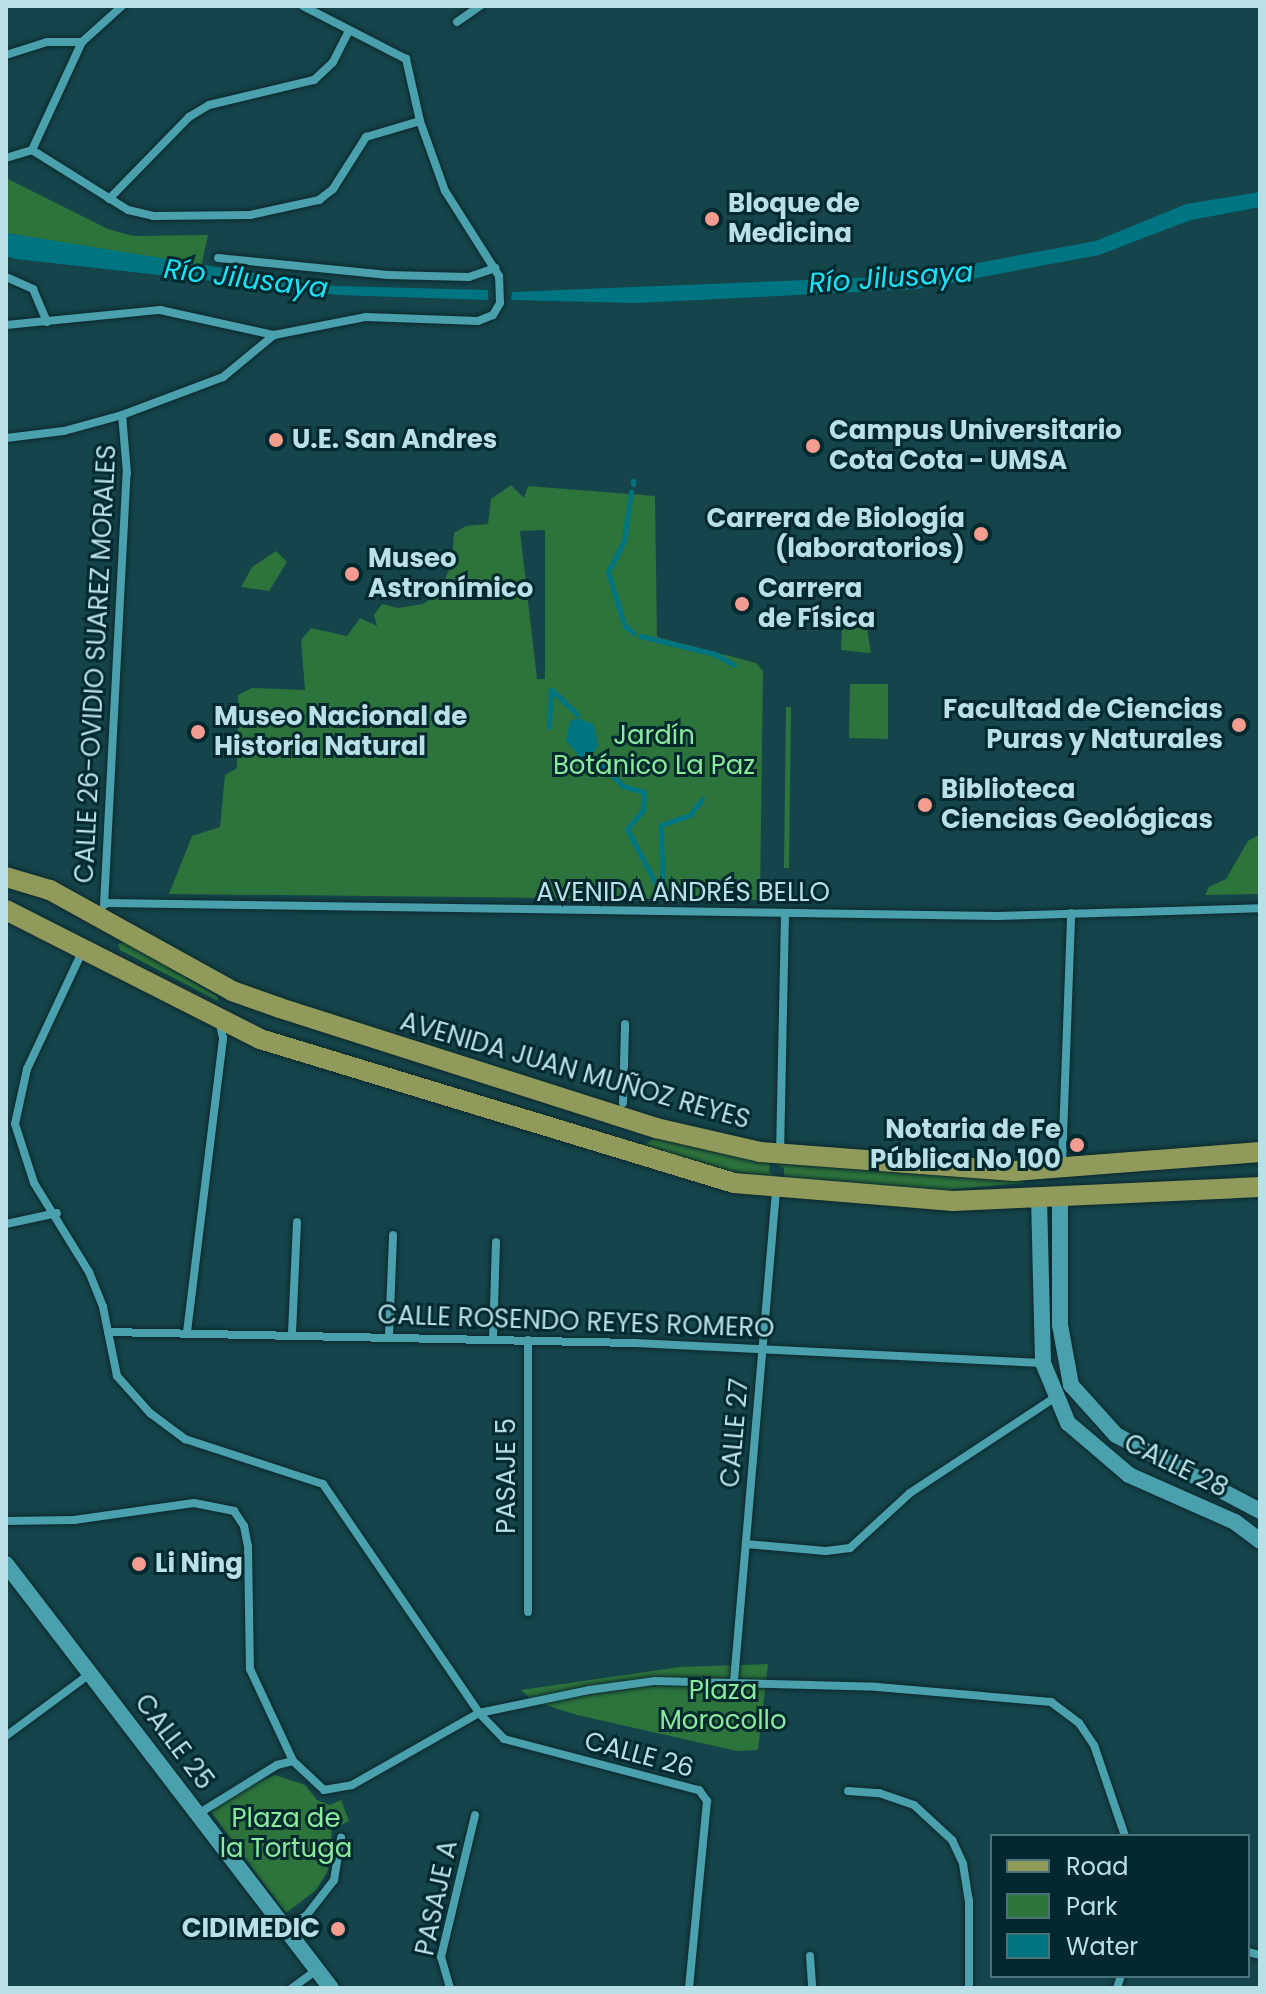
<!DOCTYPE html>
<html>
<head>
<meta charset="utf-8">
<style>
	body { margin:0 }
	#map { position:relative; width:1266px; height:1994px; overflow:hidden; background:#15444a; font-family:Poppins,sans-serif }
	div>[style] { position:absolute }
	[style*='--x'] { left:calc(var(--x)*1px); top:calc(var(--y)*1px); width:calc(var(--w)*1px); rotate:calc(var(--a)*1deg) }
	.green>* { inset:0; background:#2d733c }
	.water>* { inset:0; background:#007582 }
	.stream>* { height:5px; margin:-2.5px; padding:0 2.5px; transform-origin:2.5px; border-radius:2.5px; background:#007582 }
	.roads { filter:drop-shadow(0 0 2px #0c282c) drop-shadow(0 0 2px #0c282c) }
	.street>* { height:8px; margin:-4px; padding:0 4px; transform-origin:4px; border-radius:4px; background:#4aa0ac }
	.secondary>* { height:16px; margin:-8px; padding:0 8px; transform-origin:8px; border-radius:8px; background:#4aa0ac }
	.primary>* { height:20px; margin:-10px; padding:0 10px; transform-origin:10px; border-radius:10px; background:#909b5b }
	.dots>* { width:22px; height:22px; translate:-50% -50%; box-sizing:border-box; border:4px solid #02292e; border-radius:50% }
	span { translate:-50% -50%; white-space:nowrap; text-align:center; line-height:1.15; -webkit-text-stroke:6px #02292e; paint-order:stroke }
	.poi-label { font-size:26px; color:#b8e0e6; font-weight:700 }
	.left { translate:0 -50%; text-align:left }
	.right { translate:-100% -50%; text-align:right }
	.street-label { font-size:26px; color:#b8e0e6 }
	.park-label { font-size:26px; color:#8cea9c }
	.water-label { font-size:28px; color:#1be2f9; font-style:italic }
	.frame { position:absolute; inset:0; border:8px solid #b8e0e6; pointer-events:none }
	.legend { position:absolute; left:990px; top:1834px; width:260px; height:144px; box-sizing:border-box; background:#02292e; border:2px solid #4b7278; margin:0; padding:10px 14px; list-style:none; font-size:24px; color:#b8e0e6 }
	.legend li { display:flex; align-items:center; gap:16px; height:40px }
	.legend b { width:40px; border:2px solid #4b7278 }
</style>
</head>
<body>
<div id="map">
	<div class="green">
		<div style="clip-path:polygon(6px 178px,108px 229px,133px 236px,208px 235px,201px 267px,6px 233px)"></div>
		<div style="clip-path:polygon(evenodd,511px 485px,524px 498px,528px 486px,655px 496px,657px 637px,756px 663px,763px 671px,760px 900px,169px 894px,192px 836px,220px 827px,225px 775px,237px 768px,238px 695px,252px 688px,305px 690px,301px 640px,311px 628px,347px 636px,360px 618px,377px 626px,374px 615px,382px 604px,398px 608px,423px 604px,440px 592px,452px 562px,454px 533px,466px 526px,488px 524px,491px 499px,511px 485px,545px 530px,545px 679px,537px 679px,520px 531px,545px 530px)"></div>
		<div style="clip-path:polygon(276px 551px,287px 562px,269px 591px,241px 587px,252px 567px)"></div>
		<div style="clip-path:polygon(842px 628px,867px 628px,871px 653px,841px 650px)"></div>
		<div style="clip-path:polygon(850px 684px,888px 684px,888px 739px,849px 738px)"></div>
		<div style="clip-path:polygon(786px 707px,791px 707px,789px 868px,784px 868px)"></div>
		<div style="clip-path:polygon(1260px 834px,1260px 894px,1205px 895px,1209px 887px,1226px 879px,1248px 841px)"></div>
		<div style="clip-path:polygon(125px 942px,217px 996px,218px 1001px,120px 950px,118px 944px)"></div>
		<div style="clip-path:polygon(655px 1138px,770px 1164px,769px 1172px,778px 1177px,726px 1171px,644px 1145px)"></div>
		<div style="clip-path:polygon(775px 1164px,1022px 1181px,1024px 1183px,946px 1190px,784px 1178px,784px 1168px)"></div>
		<div style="clip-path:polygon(768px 1664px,758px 1750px,737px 1751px,577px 1715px,533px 1701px,521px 1690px,680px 1667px)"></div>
		<div style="clip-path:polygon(275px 1775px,305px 1785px,317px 1800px,330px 1805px,341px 1800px,349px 1821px,332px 1830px,328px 1871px,316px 1890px,286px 1913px,211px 1812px,233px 1792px)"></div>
	</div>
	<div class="water">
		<div style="clip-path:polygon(1260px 192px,1260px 207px,1191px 220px,1099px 255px,918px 289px,637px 303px,511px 300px,512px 292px,907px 276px,1096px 241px,1186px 204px)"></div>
		<div style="clip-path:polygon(6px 233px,335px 286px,488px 290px,488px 300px,338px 295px,16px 259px,6px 256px)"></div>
		<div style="clip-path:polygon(578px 718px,594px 725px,598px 746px,585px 763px,566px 741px,570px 721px)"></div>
	</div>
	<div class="stream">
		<div style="--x:633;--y:481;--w:3;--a:90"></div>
		<div style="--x:623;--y:621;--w:51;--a:-107"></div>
		<div style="--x:608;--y:572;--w:36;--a:-63"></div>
		<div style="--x:624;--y:540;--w:49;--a:-81.7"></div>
		<div style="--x:625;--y:626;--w:11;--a:41"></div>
		<div style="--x:640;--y:636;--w:77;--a:13.5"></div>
		<div style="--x:715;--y:654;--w:22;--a:30"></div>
		<div style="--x:562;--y:700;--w:21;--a:43"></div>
		<div style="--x:549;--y:727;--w:37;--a:-87"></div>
		<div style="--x:551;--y:690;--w:13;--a:39"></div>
		<div style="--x:594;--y:757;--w:41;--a:45"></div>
		<div style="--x:623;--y:786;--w:22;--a:16"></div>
		<div style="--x:644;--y:792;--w:18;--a:93"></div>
		<div style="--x:643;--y:810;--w:25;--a:130"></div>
		<div style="--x:627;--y:829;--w:77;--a:62.1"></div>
		<div style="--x:663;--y:897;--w:72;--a:-91.6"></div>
		<div style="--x:661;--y:825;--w:31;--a:-19"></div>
		<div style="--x:690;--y:815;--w:20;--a:-53"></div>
	</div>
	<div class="roads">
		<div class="street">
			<div style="--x:457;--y:22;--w:28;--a:-35"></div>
			<div style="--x:6;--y:55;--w:43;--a:-17.6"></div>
			<div style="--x:47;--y:42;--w:35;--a:0"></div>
			<div style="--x:32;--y:150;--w:113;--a:32"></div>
			<div style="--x:128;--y:210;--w:26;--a:13"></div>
			<div style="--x:153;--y:216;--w:97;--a:-0.6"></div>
			<div style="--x:250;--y:215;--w:71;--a:-12.3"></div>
			<div style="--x:319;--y:200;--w:18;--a:-38"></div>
			<div style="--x:333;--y:189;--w:62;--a:-57.6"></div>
			<div style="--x:366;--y:137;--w:56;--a:-16.5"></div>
			<div style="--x:6;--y:158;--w:27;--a:-17"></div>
			<div style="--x:32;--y:150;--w:119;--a:-65.2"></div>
			<div style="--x:82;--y:42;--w:54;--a:-42"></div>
			<div style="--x:109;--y:199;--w:115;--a:-45.7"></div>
			<div style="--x:189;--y:117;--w:23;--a:-31"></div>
			<div style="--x:209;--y:105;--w:108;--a:-13.4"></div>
			<div style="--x:314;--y:80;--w:26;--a:-43"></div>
			<div style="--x:333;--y:62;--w:34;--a:-63"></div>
			<div style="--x:218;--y:258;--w:171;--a:5.7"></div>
			<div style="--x:388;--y:275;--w:81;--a:1.4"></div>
			<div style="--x:469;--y:277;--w:28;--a:-19"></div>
			<div style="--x:6;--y:277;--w:30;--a:24"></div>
			<div style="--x:33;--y:289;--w:36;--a:67"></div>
			<div style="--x:6;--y:325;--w:155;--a:-5.6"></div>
			<div style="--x:160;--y:310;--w:117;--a:12.4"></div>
			<div style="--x:274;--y:335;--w:94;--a:-11.1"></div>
			<div style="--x:366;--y:317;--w:112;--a:2"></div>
			<div style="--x:478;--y:321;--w:16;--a:-22"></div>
			<div style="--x:493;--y:315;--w:14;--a:-60"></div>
			<div style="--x:500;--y:303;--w:27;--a:-92"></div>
			<div style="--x:499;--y:276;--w:101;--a:-122.4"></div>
			<div style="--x:445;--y:191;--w:74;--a:-109.7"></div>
			<div style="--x:420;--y:121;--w:64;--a:-102.7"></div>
			<div style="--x:406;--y:59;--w:116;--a:-152.8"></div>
			<div style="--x:6;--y:438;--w:58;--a:-6.9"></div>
			<div style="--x:64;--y:431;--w:60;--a:-15.4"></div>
			<div style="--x:122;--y:415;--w:108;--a:-20.6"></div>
			<div style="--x:223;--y:377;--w:66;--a:-39.5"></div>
			<div style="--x:105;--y:903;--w:893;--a:0.83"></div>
			<div style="--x:998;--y:916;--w:262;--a:-1.7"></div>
			<div style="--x:104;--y:905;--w:433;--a:-87"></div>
			<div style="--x:127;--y:473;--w:58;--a:-94.9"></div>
			<div style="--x:83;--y:950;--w:132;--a:115.2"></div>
			<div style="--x:27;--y:1069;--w:56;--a:102.3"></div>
			<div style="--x:15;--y:1124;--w:62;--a:72.1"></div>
			<div style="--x:34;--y:1183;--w:105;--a:58.3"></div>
			<div style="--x:89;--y:1272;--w:38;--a:68"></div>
			<div style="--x:103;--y:1307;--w:70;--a:78.5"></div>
			<div style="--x:117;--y:1376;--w:50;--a:48.3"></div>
			<div style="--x:150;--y:1413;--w:44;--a:36.6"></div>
			<div style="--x:185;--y:1439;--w:145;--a:18.1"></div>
			<div style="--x:323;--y:1484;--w:277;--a:55.7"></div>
			<div style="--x:479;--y:1713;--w:36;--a:46"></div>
			<div style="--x:504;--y:1739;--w:202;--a:14.7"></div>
			<div style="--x:699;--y:1790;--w:14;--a:54"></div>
			<div style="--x:707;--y:1801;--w:188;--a:95.5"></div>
			<div style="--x:623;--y:1103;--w:79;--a:-88.5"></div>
			<div style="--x:780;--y:1154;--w:240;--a:-88.8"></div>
			<div style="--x:1062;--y:1164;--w:251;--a:-87.9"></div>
			<div style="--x:6;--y:1224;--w:52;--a:-12.2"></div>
			<div style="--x:108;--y:1332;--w:526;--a:1.2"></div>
			<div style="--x:634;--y:1343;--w:409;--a:2.8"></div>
			<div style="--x:187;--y:1332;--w:296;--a:-83"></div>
			<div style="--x:223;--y:1038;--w:17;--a:-103"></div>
			<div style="--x:292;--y:1333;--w:111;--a:-87.4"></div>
			<div style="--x:389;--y:1336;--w:101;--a:-87.7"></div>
			<div style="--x:493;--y:1338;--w:96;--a:-88.2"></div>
			<div style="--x:6;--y:1521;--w:68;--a:-0.8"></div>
			<div style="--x:74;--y:1520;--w:121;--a:-8.1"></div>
			<div style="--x:194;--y:1503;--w:41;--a:11.3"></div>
			<div style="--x:234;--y:1511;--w:18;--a:56"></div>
			<div style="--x:244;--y:1526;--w:20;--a:79"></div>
			<div style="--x:248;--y:1546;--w:123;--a:89.1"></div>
			<div style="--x:250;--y:1669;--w:102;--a:64.9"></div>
			<div style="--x:293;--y:1761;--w:42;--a:43.1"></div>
			<div style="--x:324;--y:1790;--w:28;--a:-10"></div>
			<div style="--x:352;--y:1785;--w:146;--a:-29.6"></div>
			<div style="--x:479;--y:1713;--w:112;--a:-11.8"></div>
			<div style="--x:589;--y:1690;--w:67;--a:-7.8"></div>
			<div style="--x:655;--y:1681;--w:222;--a:1.5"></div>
			<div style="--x:877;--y:1687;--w:175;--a:4.9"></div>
			<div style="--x:1051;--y:1702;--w:35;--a:37"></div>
			<div style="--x:1079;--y:1723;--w:27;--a:56"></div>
			<div style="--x:1094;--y:1745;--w:96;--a:71.2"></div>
			<div style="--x:746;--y:1544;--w:80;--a:5"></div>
			<div style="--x:826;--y:1551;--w:24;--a:-7"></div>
			<div style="--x:850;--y:1548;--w:81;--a:-42.5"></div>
			<div style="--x:910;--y:1493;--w:173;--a:-33.4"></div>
			<div style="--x:528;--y:1612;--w:272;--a:-90"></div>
			<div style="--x:734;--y:1681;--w:494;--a:-85.1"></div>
			<div style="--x:6;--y:1736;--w:106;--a:-36.5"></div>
			<div style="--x:848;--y:1791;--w:31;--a:4"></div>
			<div style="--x:879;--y:1793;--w:37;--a:19"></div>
			<div style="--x:914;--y:1805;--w:52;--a:42.6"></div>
			<div style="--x:952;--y:1840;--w:26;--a:65"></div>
			<div style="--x:963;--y:1864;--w:36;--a:81"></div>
			<div style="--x:969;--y:1900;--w:88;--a:90"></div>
			<div style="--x:198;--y:1814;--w:93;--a:-31.8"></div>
			<div style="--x:277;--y:1765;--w:16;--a:-14"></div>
			<div style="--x:286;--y:1927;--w:23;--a:-29"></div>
			<div style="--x:306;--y:1916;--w:46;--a:-52.1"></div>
			<div style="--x:334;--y:1880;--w:43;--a:-80.5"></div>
			<div style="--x:1248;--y:1952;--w:12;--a:14"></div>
			<div style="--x:810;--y:1956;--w:32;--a:86"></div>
			<div style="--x:292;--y:1988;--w:31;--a:-36"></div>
			<div style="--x:450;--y:1988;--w:32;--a:-106"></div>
			<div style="--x:441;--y:1957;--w:146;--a:-76.5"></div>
			<div style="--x:1117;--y:1988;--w:13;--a:-72"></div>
		</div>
		<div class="secondary">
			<div style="--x:1039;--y:1198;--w:165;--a:88.6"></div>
			<div style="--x:1043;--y:1363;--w:65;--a:67.4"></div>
			<div style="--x:1068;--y:1423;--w:80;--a:40.4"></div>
			<div style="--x:1129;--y:1475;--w:116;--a:23.9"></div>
			<div style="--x:1235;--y:1522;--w:31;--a:37"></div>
			<div style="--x:1060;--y:1198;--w:127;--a:90"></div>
			<div style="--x:1060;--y:1325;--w:61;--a:79.6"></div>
			<div style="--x:1071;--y:1385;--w:67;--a:48"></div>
			<div style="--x:1116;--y:1435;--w:163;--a:27.8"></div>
			<div style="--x:6;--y:1564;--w:534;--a:52.53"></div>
		</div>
		<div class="primary">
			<div style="--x:6;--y:877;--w:46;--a:16.5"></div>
			<div style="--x:50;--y:890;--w:208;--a:29"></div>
			<div style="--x:232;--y:991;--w:51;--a:19.5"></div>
			<div style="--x:280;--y:1008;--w:395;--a:17.7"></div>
			<div style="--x:656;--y:1128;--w:107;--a:13"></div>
			<div style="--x:760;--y:1152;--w:255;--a:4.3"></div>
			<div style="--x:1014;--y:1171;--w:247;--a:-4.4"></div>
			<div style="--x:6;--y:910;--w:285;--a:26.9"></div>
			<div style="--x:260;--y:1039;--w:495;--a:16.9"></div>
			<div style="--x:734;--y:1183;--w:220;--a:4.7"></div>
			<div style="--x:953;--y:1201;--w:307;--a:-2.6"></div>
		</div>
	</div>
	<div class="dots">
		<div style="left:712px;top:219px;background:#f59c90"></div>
		<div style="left:276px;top:440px;background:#f59c90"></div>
		<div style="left:813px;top:446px;background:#f59c90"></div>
		<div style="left:981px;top:534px;background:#f59c90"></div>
		<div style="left:352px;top:574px;background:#f59c90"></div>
		<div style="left:742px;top:604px;background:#f59c90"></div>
		<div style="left:1239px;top:725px;background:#f59c90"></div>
		<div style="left:198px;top:732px;background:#f59c90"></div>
		<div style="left:925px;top:805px;background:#f59c90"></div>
		<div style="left:1077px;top:1145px;background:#f59c90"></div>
		<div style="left:139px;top:1564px;background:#f59c90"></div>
		<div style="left:338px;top:1929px;background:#f59c90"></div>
	</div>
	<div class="poi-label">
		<span class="left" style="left:728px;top:219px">Bloque de<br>Medicina</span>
		<span class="left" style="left:829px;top:446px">Campus Universitario<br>Cota Cota - UMSA</span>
		<span class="left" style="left:292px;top:440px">U.E. San Andres</span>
		<span class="right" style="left:965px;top:534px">Carrera de Biología<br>(laboratorios)</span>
		<span class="left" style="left:368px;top:574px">Museo<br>Astronímico</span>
		<span class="left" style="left:758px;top:604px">Carrera<br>de Física</span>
		<span class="right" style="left:1223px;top:725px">Facultad de Ciencias<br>Puras y Naturales</span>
		<span class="left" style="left:214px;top:732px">Museo Nacional de<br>Historia Natural</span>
		<span class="left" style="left:941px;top:805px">Biblioteca<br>Ciencias Geológicas</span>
		<span class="right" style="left:1061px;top:1145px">Notaria de Fe<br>Pública No 100</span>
		<span class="left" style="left:155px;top:1564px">Li Ning</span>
		<span class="right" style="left:320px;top:1929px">CIDIMEDIC</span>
	</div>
	<div class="street-label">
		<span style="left:96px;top:664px;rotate:-87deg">CALLE 26-OVIDIO SUAREZ MORALES</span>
		<span style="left:683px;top:893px">AVENIDA ANDRÉS BELLO</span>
		<span style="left:575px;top:1071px;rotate:16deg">AVENIDA JUAN MUÑOZ REYES</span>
		<span style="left:576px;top:1322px;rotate:2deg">CALLE ROSENDO REYES ROMERO</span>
		<span style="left:735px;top:1433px;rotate:-85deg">CALLE 27</span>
		<span style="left:1176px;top:1466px;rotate:26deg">CALLE 28</span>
		<span style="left:507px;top:1476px;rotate:-90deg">PASAJE 5</span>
		<span style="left:174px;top:1742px;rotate:53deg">CALLE 25</span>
		<span style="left:639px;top:1755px;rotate:15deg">CALLE 26</span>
		<span style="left:437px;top:1898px;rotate:-78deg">PASAJE A</span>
	</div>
	<div class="park-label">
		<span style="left:654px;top:751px">Jardín<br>Botánico La Paz</span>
		<span style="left:723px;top:1706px">Plaza<br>Morocollo</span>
		<span style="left:286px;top:1834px">Plaza de<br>la Tortuga</span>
	</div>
	<div class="water-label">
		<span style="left:891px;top:278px;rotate:-4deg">Río Jilusaya</span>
		<span style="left:246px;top:279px;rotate:7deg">Río Jilusaya</span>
	</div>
	<div class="frame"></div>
	<ul class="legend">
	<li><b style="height:10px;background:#909b5b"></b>Road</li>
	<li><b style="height:22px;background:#2d733c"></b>Park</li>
	<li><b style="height:22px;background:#007582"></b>Water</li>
	</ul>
</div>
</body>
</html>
